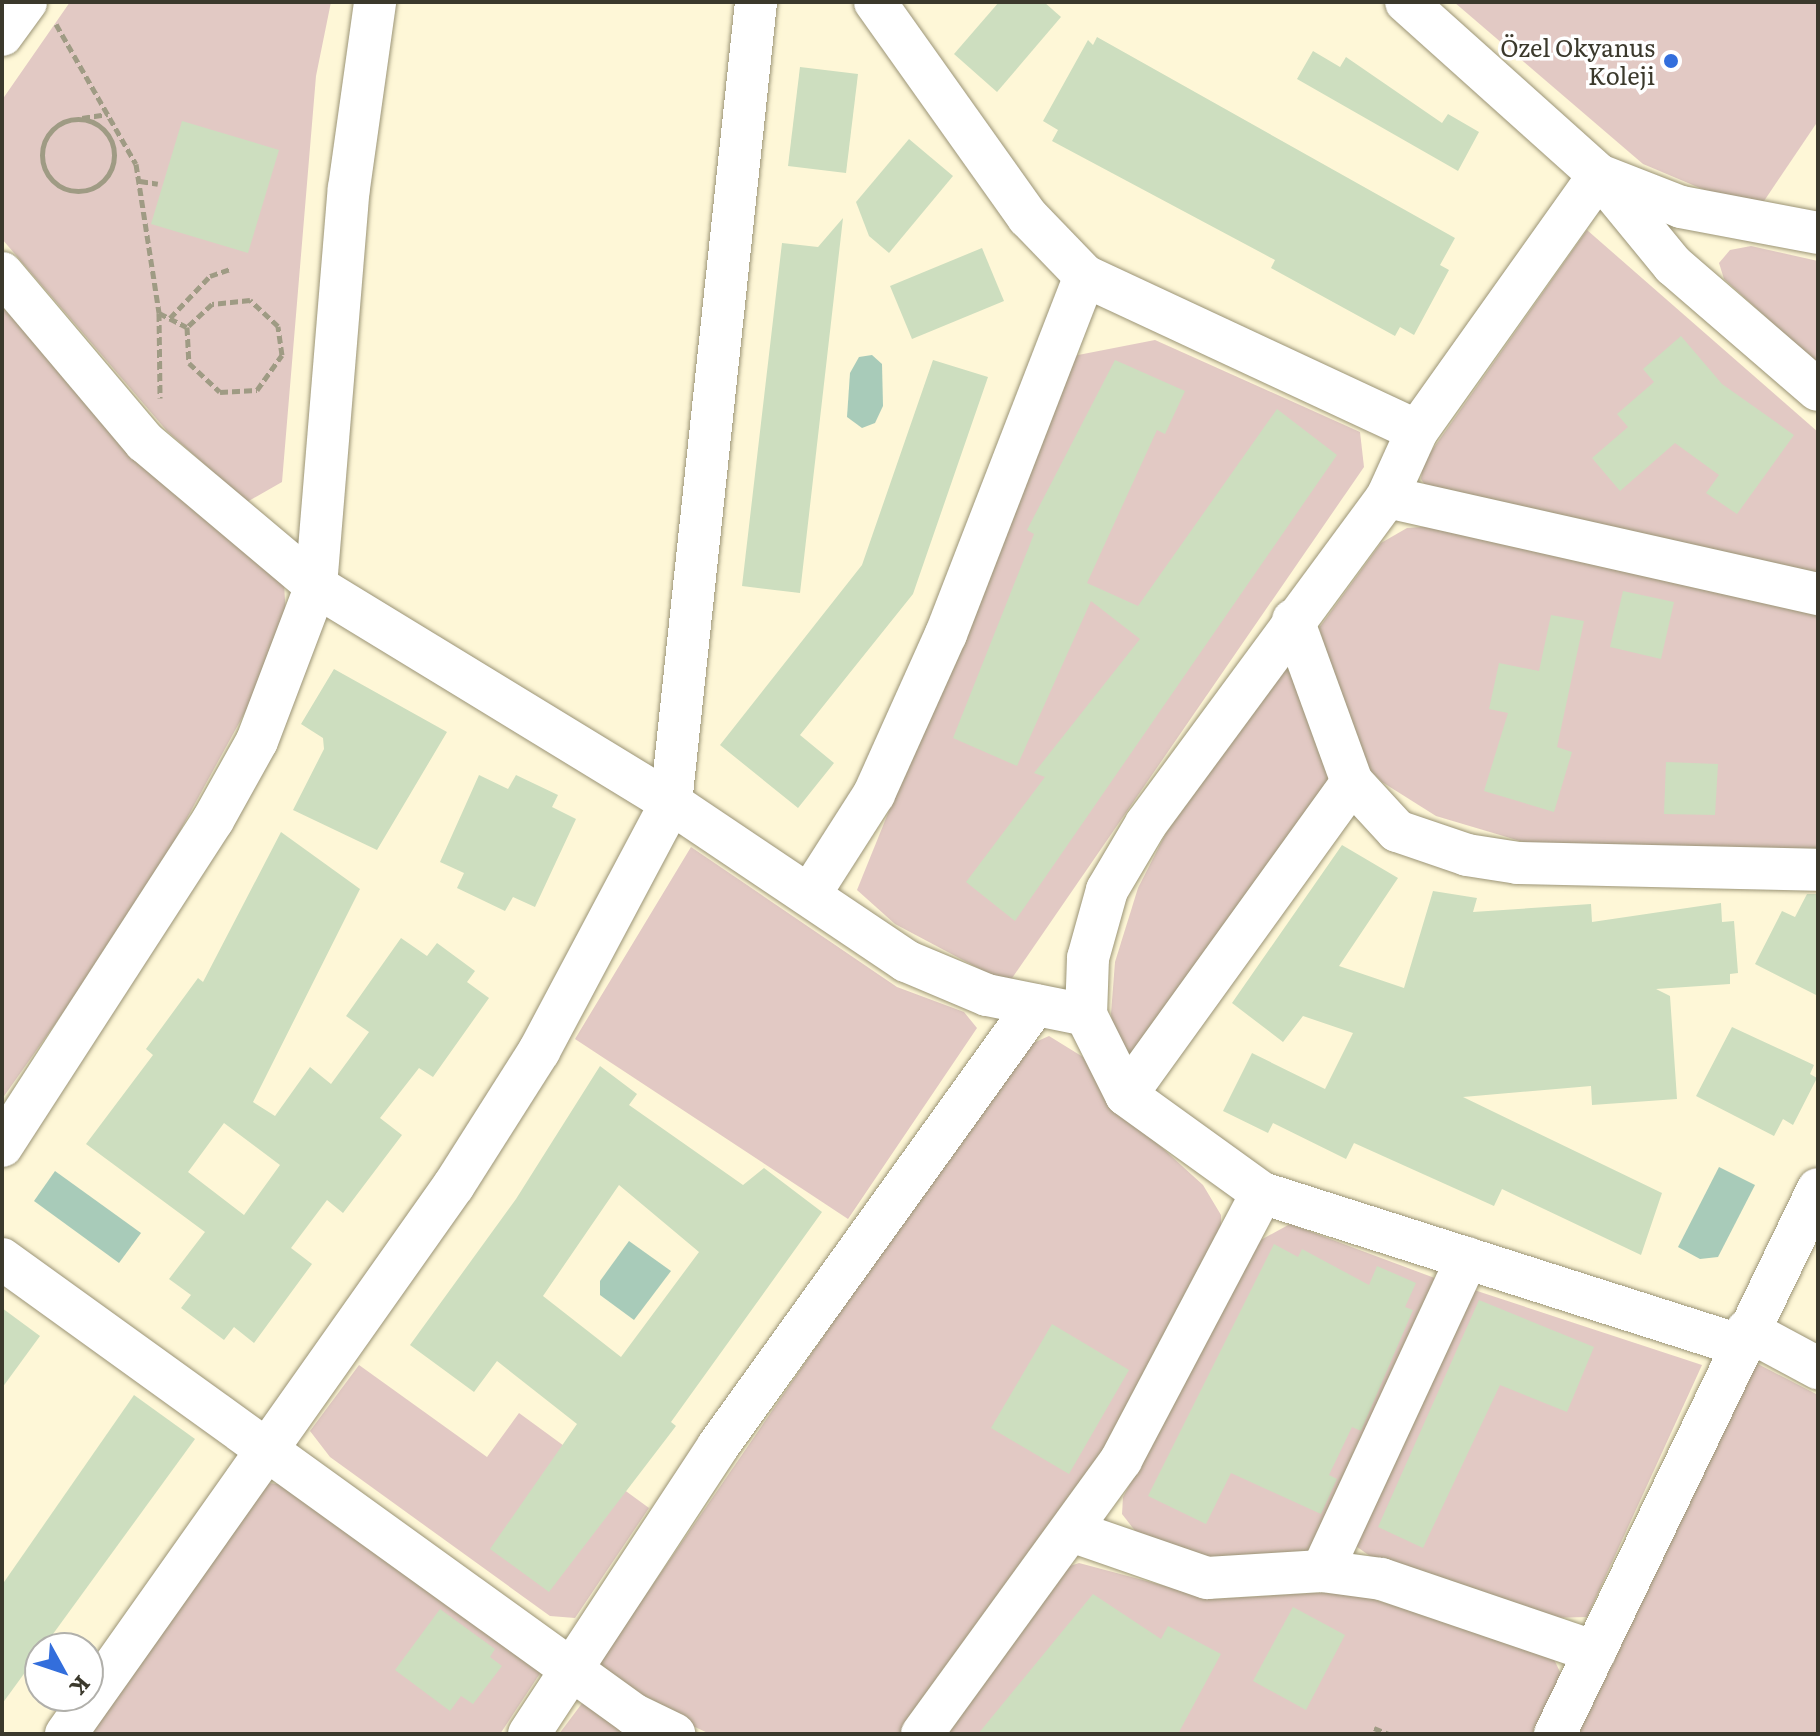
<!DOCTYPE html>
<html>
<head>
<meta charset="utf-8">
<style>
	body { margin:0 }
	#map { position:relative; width:1820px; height:1736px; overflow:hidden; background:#fef7d7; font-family:Literata,serif }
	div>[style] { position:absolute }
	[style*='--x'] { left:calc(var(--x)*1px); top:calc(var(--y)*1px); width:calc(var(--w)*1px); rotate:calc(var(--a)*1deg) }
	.green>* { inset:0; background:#e2c9c4 }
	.water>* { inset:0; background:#a8cbb9 }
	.building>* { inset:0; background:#cddebf }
	.path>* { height:5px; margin-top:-2.5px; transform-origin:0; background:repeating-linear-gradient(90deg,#9f9b84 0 8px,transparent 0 12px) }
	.path>.ring { margin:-2.5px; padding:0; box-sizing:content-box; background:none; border:5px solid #9f9b84; border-radius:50% }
	.roads { filter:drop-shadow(0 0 2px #9b9476) drop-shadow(0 0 2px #9b9476) }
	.minor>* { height:42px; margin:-21px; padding:0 21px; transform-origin:21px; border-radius:21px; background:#fff }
	.dots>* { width:22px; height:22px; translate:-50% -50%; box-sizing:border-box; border:4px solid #fff; border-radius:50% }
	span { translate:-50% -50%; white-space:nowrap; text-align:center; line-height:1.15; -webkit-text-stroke:7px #fff; paint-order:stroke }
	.poi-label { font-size:24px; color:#3b392c }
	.right { translate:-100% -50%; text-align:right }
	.frame { position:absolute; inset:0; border:4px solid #3b392c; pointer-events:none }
	.north { position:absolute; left:24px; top:1632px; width:80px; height:80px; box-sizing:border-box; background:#fff; border:2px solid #b1b0ab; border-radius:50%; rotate:130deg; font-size:22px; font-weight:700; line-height:32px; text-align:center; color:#3b392c }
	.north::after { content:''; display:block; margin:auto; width:28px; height:36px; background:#336edc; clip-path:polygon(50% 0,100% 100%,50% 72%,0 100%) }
</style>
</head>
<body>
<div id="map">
	<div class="green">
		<div style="clip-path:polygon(70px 2px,331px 2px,316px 76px,282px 482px,247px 502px,167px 431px,2px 239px,2px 100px)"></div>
		<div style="clip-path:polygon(1454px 2px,1818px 2px,1818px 121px,1760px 207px,1707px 191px,1643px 164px)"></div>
		<div style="clip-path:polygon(1587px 230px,1818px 432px,1818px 573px,1430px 492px,1421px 479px,1423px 463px)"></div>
		<div style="clip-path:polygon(1751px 246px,1818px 261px,1818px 364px,1724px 279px,1719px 263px,1730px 250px)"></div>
		<div style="clip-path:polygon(2px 307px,284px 583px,286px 617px,249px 705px,140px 904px,2px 1099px)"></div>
		<div style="clip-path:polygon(1155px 340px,1360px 432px,1364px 467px,1008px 984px,895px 924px,857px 890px,1073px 356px)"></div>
		<div style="clip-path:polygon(1436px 526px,1818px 612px,1818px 850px,1530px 844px,1436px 816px,1382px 782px,1362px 762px,1319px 628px,1381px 543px,1407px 528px)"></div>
		<div style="clip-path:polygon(1286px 666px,1316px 711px,1330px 786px,1130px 1057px,1114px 1037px,1111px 1014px,1115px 962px,1138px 888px,1166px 833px)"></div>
		<div style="clip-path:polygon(691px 847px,897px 987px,964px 1012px,977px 1028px,848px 1219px,575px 1039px)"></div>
		<div style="clip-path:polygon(1049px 1036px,1083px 1057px,1115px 1105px,1203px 1185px,1221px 1215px,1221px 1237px,1049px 1551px,903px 1734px,710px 1734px,641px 1702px,599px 1663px,923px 1191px,1031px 1044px)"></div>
		<div style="clip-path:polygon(1290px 1224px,1440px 1280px,1317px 1555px,1218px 1561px,1136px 1532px,1122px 1514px,1123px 1497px,1259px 1241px)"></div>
		<div style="clip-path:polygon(1471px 1289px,1702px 1365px,1587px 1617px,1548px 1618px,1391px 1571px,1353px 1544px)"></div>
		<div style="clip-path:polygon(1756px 1363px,1818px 1395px,1818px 1734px,1578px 1734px)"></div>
		<div style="clip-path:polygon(359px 1365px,487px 1457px,519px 1413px,649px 1508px,575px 1618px,550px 1616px,330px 1457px,310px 1431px)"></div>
		<div style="clip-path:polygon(268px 1483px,287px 1485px,541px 1672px,500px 1734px,92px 1734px,252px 1496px)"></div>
		<div style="clip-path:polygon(1079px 1563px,1214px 1599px,1346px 1591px,1551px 1653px,1561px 1674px,1532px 1734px,940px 1734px,1064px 1568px)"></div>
		<div style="clip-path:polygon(583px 1702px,638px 1734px,559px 1734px)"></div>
	</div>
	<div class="water">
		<div style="clip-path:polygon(872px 355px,882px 364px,883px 406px,875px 423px,862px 428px,847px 417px,850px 373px,859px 357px)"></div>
		<div style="clip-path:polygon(1719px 1167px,1755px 1185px,1718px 1257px,1700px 1259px,1678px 1247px)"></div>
		<div style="clip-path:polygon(55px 1171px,141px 1233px,119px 1263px,34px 1201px)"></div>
		<div style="clip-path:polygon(629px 1241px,671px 1271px,634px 1320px,600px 1295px,600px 1281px)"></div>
	</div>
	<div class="building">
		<div style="clip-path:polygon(999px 2px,1044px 2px,1061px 17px,997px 92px,954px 54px)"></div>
		<div style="clip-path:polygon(1097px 37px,1455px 238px,1440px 265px,1449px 270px,1414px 335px,1400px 327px,1395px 336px,1271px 268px,1275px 260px,1052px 141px,1058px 130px,1043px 121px,1088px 40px,1093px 45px)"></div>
		<div style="clip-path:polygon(1313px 51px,1340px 67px,1346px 57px,1442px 123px,1448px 114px,1479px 132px,1458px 171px,1297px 79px)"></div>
		<div style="clip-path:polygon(800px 67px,858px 74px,846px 173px,788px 166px)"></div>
		<div style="clip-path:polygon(182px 121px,279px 150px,248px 253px,151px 224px)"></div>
		<div style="clip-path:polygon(909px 139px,953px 176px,889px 253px,869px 236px,856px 202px)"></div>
		<div style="clip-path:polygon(843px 218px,800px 593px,742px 586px,782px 243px,818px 247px)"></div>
		<div style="clip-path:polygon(982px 248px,1004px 301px,912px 339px,890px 286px)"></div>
		<div style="clip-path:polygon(1681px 336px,1722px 384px,1794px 435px,1737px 514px,1706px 493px,1719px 475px,1675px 443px,1620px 491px,1592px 458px,1628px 427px,1617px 414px,1654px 382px,1643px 369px)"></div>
		<div style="clip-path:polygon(933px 360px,988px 377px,913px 594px,800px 735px,834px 763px,798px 808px,720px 745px,862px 565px)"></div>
		<div style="clip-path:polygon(1115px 360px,1185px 391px,1165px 434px,1157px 430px,1087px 583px,1138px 606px,1277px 409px,1337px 455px,1015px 921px,966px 882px,1045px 777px,1034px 773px,1140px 639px,1091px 601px,1017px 766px,953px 738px,1034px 534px,1027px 530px)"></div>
		<div style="clip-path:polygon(1623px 591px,1674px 602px,1661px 659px,1610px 647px)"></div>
		<div style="clip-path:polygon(1551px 615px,1584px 621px,1557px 747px,1572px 752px,1554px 812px,1484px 791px,1508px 713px,1489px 709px,1499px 663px,1539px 671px)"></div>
		<div style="clip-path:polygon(334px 669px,447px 732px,377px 850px,293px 810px,324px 749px,323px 738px,301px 724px)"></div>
		<div style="clip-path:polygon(1666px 762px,1718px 764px,1715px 815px,1664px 814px)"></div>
		<div style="clip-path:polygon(479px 775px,508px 789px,516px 775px,558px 795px,552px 807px,576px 819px,535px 907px,513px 897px,505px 911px,457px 888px,464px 873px,440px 862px)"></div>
		<div style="clip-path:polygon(evenodd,281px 832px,360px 889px,253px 1102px,275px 1116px,310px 1067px,331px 1084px,369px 1032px,346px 1016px,401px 938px,427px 956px,437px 943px,475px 971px,467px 982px,489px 998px,433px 1077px,419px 1068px,380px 1118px,402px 1135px,343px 1213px,327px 1200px,291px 1248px,312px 1264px,254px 1343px,234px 1327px,224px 1340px,181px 1308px,191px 1295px,169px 1279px,205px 1232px,86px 1144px,153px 1055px,146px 1049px,198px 978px,203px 982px,281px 832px,224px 1123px,280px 1165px,244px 1215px,188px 1172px,224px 1123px)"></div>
		<div style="clip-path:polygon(1342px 845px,1398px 878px,1339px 966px,1404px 988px,1433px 891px,1477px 898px,1473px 912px,1591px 904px,1592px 922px,1721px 903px,1722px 922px,1734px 921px,1738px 973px,1730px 974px,1730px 984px,1656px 989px,1670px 996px,1677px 1099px,1592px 1105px,1591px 1086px,1463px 1097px,1662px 1193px,1641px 1255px,1502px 1189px,1494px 1206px,1354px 1143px,1346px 1159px,1273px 1123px,1268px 1133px,1223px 1111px,1252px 1053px,1325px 1089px,1353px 1033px,1303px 1016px,1283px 1042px,1232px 1003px)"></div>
		<div style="clip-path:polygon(1807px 894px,1818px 894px,1818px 996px,1755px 964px,1782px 911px,1795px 917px)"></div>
		<div style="clip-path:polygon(1732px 1027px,1814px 1065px,1810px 1074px,1817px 1078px,1793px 1125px,1783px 1119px,1774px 1136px,1696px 1096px)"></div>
		<div style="clip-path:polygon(evenodd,600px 1066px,637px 1094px,629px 1105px,743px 1185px,764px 1168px,822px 1212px,671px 1422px,676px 1426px,549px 1592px,490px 1549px,577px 1424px,497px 1361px,474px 1392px,410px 1345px,516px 1199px,600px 1066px,619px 1185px,699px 1252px,621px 1357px,543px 1296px,619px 1185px)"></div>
		<div style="clip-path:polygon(1274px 1244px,1298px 1257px,1302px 1249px,1369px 1285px,1377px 1266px,1416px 1283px,1405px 1307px,1413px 1310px,1361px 1431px,1352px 1427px,1329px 1475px,1337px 1479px,1321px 1514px,1231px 1473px,1206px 1524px,1148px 1496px)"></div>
		<div style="clip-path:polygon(1479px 1300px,1594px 1347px,1567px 1412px,1500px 1385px,1423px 1548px,1378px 1527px)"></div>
		<div style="clip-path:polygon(2px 1308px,40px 1336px,2px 1388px)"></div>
		<div style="clip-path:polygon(1052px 1324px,1129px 1370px,1069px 1474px,991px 1428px)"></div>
		<div style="clip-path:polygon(134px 1395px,195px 1439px,2px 1704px,2px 1585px)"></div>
		<div style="clip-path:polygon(1093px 1594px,1161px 1639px,1168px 1626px,1221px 1654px,1178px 1734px,978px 1734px)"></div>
		<div style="clip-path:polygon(1293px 1607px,1345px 1635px,1306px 1710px,1253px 1681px)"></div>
		<div style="clip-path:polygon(440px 1609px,495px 1649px,490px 1657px,502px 1666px,473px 1704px,461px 1696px,450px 1711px,395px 1670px)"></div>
	</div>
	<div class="path">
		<div style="--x:56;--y:24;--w:161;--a:60.3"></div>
		<div style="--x:136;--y:164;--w:151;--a:81.2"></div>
		<div style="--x:159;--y:313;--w:85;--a:89.3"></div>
		<div style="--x:82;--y:118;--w:26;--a:-9"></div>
		<div class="ring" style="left:42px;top:119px;width:67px;height:67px"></div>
		<div style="--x:140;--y:181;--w:18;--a:9"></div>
		<div style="--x:159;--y:313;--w:31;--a:27"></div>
		<div style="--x:187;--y:327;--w:36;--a:87"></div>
		<div style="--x:189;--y:363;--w:42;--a:43.1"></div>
		<div style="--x:220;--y:392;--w:37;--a:-3"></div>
		<div style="--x:257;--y:390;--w:43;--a:-54.5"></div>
		<div style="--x:282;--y:355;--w:29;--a:-98"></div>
		<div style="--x:278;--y:326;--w:38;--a:-137"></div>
		<div style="--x:250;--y:300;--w:38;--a:174"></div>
		<div style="--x:212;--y:304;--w:34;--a:137"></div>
		<div style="--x:170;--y:318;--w:58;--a:-46.4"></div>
		<div style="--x:210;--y:276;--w:21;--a:-19"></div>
		<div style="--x:1374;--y:1728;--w:16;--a:22"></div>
	</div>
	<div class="roads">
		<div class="minor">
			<div style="--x:875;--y:2;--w:264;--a:54.6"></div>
			<div style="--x:1028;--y:217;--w:82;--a:46"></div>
			<div style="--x:1085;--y:276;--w:366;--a:25"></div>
			<div style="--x:1417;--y:431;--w:72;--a:114.4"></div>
			<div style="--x:1387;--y:497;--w:406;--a:126.4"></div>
			<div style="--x:1146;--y:824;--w:77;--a:120.6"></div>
			<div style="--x:1107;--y:890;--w:71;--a:105.6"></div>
			<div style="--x:1088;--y:958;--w:57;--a:92"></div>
			<div style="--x:1086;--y:1015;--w:89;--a:63.4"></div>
			<div style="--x:1406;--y:2;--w:259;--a:41.9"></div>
			<div style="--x:1599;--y:175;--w:117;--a:50.6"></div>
			<div style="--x:1673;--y:265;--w:191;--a:40.8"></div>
			<div style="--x:2;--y:35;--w:41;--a:-54"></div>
			<div style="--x:2;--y:273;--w:221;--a:49.8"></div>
			<div style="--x:145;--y:442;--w:224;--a:40.1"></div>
			<div style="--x:316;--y:586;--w:399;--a:-85.3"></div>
			<div style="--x:349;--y:188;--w:188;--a:-82"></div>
			<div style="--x:1417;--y:431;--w:314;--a:-54.6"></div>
			<div style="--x:1599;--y:175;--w:88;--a:21.3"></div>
			<div style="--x:1681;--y:207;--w:139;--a:10.7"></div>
			<div style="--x:1387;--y:497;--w:442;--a:12.7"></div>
			<div style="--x:1293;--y:620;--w:172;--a:70"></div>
			<div style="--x:1352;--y:782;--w:386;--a:125.8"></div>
			<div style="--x:1126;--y:1095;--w:168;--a:35.8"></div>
			<div style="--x:1262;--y:1193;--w:501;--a:17.67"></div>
			<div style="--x:1352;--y:782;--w:67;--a:47.4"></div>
			<div style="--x:1397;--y:831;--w:74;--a:18.9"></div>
			<div style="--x:1467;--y:855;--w:52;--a:8.9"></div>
			<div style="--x:1518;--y:863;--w:300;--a:1.3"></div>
			<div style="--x:810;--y:894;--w:119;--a:-57.4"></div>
			<div style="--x:874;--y:794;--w:175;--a:-65.8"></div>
			<div style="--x:946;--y:634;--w:384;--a:-68.8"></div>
			<div style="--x:2;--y:1146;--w:388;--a:-57.1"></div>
			<div style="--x:213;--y:820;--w:90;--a:-60.9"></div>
			<div style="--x:257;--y:741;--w:166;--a:-69.2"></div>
			<div style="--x:316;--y:586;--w:416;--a:31.4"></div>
			<div style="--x:671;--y:803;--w:283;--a:33.9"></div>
			<div style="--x:906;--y:961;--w:88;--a:22.8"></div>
			<div style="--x:987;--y:995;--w:101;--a:11.4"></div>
			<div style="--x:2;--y:1259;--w:778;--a:35.79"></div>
			<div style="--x:633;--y:1714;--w:46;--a:26"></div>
			<div style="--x:1747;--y:1330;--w:81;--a:28.2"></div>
			<div style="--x:1074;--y:1532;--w:141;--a:19.1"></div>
			<div style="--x:1207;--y:1578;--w:115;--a:-3.5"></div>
			<div style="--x:1322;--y:1571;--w:60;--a:7.7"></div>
			<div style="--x:1381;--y:1579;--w:226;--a:18.8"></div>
			<div style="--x:1322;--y:1571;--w:345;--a:-65.1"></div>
			<div style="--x:66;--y:1734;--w:672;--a:-54.75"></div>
			<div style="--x:454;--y:1185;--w:159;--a:-57.6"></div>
			<div style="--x:539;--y:1051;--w:281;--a:-62"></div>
			<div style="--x:671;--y:803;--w:805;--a:-83.94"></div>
			<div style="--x:529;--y:1734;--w:344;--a:-56.7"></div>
			<div style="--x:718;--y:1446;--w:543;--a:-54.29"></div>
			<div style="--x:922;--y:1734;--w:339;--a:-54"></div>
			<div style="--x:1121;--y:1460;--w:302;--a:-62.2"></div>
			<div style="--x:1555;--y:1734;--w:605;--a:-64.24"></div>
		</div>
	</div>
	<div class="dots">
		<div style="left:1671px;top:61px;background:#336edc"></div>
	</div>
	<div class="poi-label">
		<span class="right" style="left:1655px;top:61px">Özel Okyanus<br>Koleji</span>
	</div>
	<div class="frame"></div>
	<div class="north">K</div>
</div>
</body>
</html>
